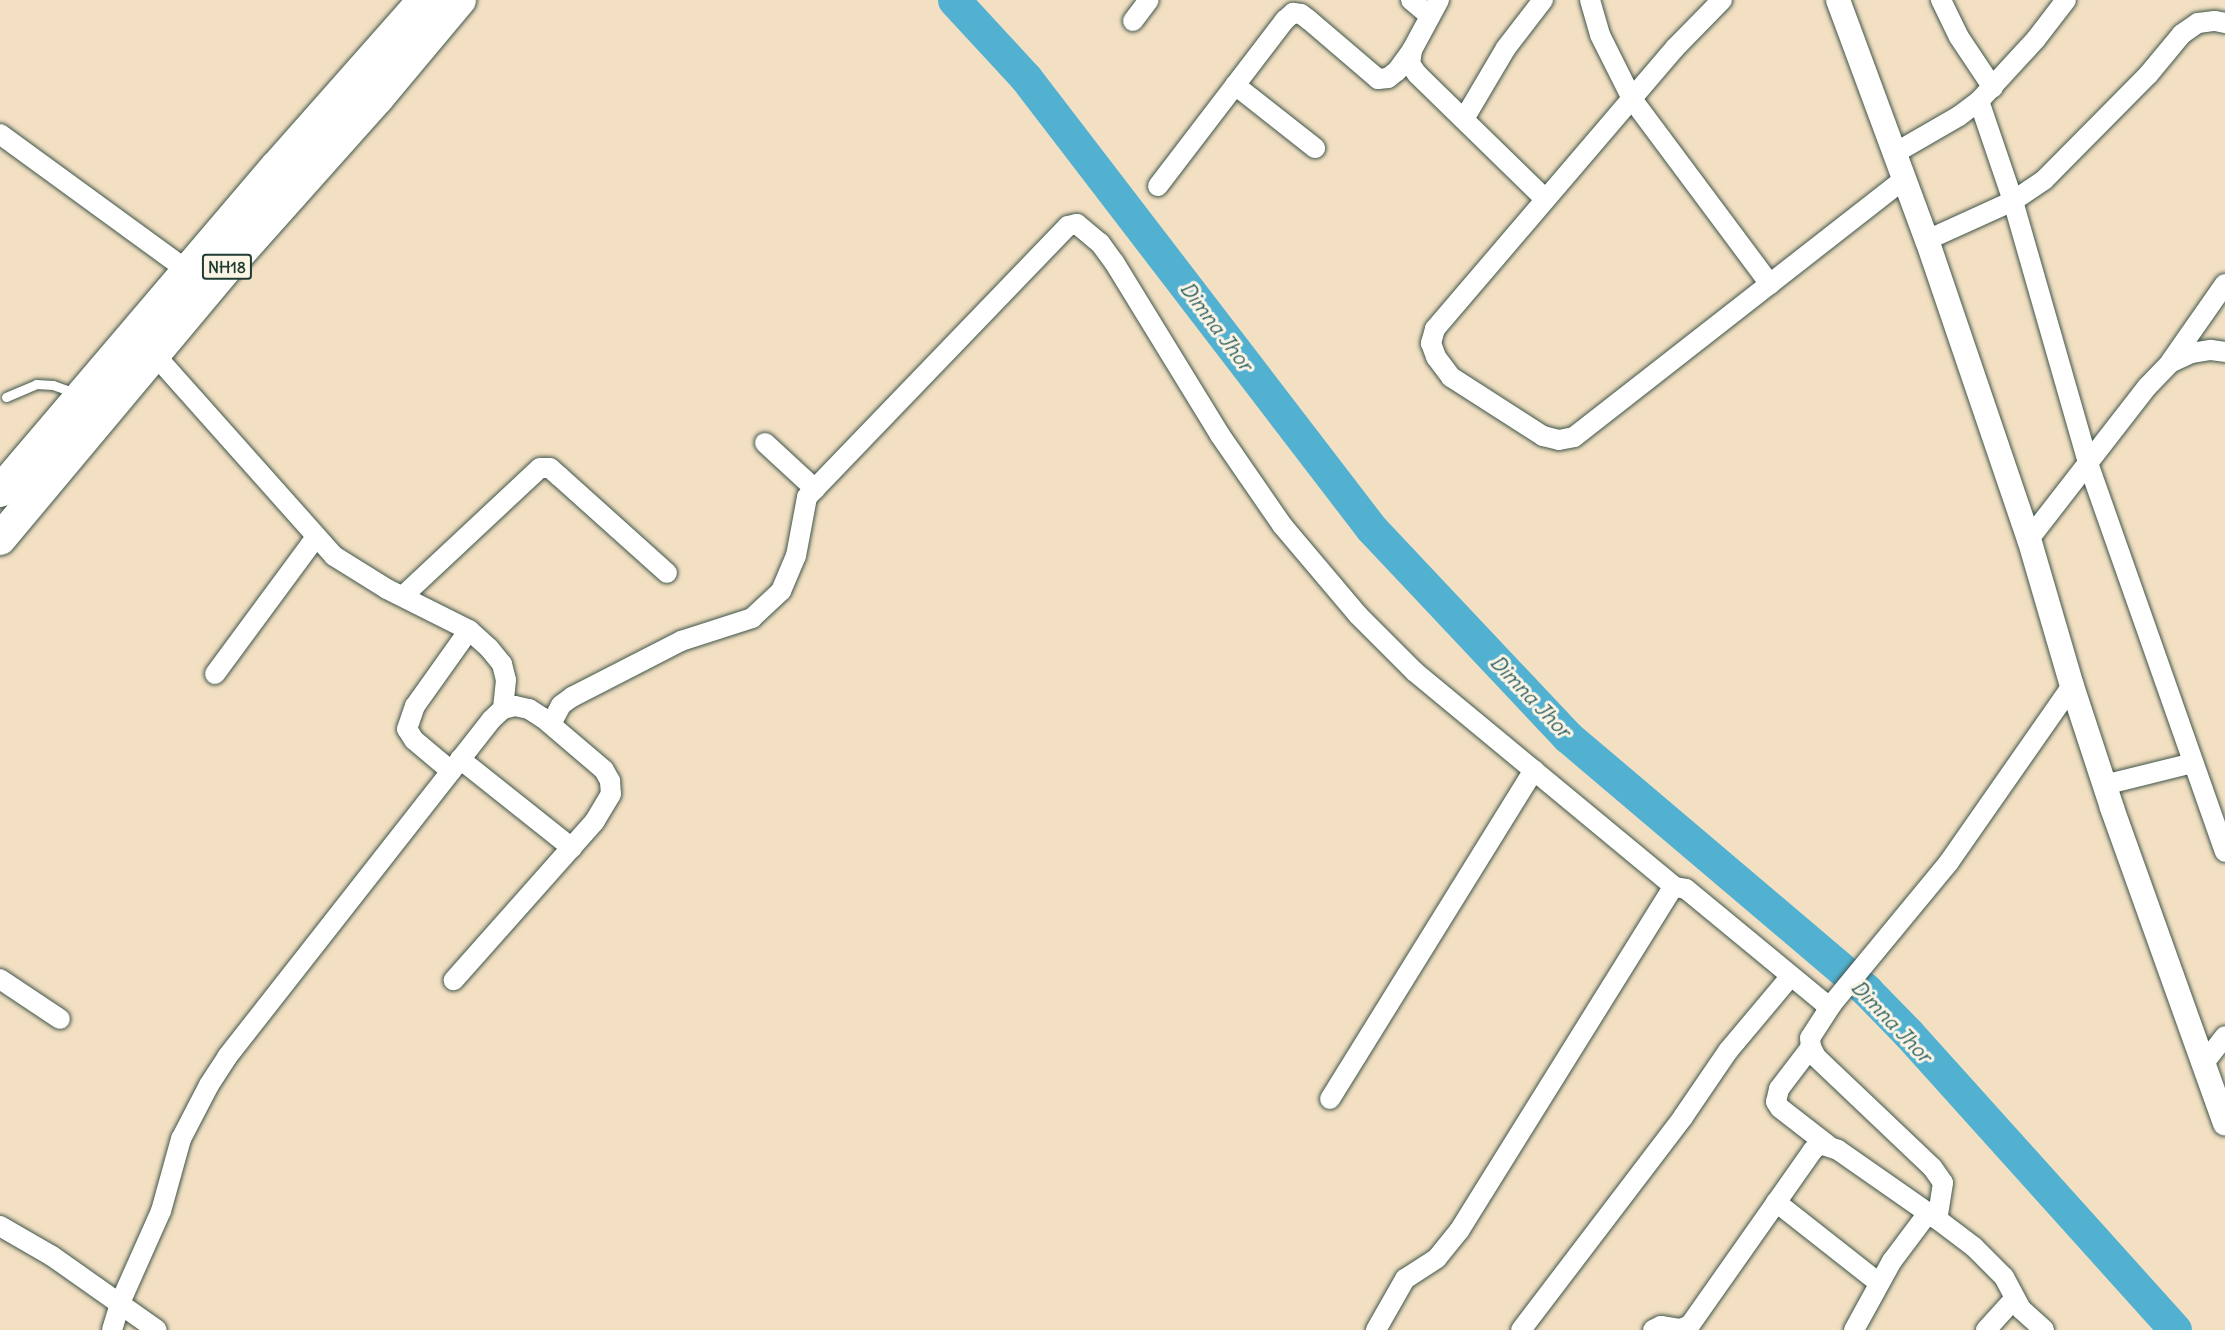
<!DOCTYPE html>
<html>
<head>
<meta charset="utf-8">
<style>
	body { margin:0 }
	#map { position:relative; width:2225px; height:1330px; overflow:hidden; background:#f3e0c3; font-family:Delius,sans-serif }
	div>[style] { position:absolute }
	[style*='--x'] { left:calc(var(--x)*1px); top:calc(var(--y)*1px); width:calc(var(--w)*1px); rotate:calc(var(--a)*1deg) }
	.river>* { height:33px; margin:-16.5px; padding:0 16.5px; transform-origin:16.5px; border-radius:16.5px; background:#52b1d1 }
	.roads { filter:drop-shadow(0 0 2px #3f5549) drop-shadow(0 0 2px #3f5549) }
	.service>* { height:9px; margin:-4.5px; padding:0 4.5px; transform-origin:4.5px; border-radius:4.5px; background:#fff }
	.minor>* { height:20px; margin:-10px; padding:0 10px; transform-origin:10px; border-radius:10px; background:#fff }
	.tertiary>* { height:24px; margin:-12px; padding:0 12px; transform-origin:12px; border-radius:12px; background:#fff }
	.trunk>* { height:32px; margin:-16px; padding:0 16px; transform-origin:16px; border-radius:16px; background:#fff }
	span { translate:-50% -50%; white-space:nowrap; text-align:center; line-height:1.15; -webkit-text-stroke:6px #fcf5e5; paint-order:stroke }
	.shield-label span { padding:2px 4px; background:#fcf5e5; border:2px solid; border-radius:4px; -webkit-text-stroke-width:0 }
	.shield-label { font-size:16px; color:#1f3d34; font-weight:700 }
	.water-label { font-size:20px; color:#2e6063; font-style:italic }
</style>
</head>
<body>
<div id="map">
	<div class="river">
		<div style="--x:954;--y:0;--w:106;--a:47.3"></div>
		<div style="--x:1026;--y:78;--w:567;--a:52.52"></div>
		<div style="--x:1371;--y:528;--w:287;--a:46.7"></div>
		<div style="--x:1568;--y:737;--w:392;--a:40.3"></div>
		<div style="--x:1867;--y:991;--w:59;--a:45.7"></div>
		<div style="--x:1908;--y:1033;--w:399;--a:48"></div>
	</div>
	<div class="roads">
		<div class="service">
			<div style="--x:6;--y:397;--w:33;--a:-23"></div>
			<div style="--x:36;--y:384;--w:17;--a:3"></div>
			<div style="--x:53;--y:385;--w:27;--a:20"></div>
		</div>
		<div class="minor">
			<div style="--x:1411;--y:0;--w:25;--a:40"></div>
			<div style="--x:1439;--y:0;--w:57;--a:118.4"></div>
			<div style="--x:1412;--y:50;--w:14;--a:98"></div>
			<div style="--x:1410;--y:64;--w:12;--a:55"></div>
			<div style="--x:1417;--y:74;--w:179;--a:44.3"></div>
			<div style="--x:1590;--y:0;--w:36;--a:74"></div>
			<div style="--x:1600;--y:35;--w:72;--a:63.4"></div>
			<div style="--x:1632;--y:99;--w:231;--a:53.3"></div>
			<div style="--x:1722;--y:0;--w:67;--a:134.4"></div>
			<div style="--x:1675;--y:48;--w:370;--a:130.5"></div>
			<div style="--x:1435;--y:329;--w:15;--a:106"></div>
			<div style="--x:1431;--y:343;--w:15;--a:70"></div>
			<div style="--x:1436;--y:357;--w:25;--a:53"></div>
			<div style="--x:1451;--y:377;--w:109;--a:32.7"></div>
			<div style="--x:1543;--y:436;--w:16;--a:14"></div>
			<div style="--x:1559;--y:440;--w:15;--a:-11"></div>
			<div style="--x:1574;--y:437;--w:420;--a:-38"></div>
			<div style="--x:1941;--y:0;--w:41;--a:64.1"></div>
			<div style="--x:1959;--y:37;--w:61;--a:56.3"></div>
			<div style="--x:1133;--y:21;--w:26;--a:-53"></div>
			<div style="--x:1235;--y:85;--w:102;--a:38.2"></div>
			<div style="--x:1979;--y:101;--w:106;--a:71.2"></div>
			<div style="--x:2013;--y:201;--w:273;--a:74"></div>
			<div style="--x:2088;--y:463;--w:412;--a:70.6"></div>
			<div style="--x:1464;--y:119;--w:82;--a:-59.4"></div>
			<div style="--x:1506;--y:48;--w:61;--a:-52.4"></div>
			<div style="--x:0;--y:134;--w:233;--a:36.1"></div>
			<div style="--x:1895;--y:153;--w:74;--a:-30"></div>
			<div style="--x:1959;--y:116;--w:25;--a:-37"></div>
			<div style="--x:1979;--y:101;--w:84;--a:-47.4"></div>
			<div style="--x:2036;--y:39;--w:49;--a:-52.4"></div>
			<div style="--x:1158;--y:186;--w:209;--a:-52.6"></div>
			<div style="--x:1285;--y:20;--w:11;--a:-41"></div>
			<div style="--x:1293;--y:13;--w:8;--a:7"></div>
			<div style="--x:1301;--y:14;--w:10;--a:37"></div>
			<div style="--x:1309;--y:20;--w:91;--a:40.5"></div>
			<div style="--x:1378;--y:79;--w:10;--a:-6"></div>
			<div style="--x:1388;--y:78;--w:11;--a:-38"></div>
			<div style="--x:1397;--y:71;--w:26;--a:-54"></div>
			<div style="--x:1927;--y:240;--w:94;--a:-24.4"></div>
			<div style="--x:2013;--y:201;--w:37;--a:-34"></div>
			<div style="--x:2044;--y:180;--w:148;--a:-45.3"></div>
			<div style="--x:2148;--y:75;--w:53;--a:-50.3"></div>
			<div style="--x:2182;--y:34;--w:19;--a:-35"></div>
			<div style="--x:2198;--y:23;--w:17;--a:-7"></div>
			<div style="--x:2215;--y:21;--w:10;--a:11"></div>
			<div style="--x:155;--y:355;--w:269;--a:48.3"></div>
			<div style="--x:334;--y:556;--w:62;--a:31.9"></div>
			<div style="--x:387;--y:589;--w:92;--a:26.6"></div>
			<div style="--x:469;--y:630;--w:27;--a:42"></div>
			<div style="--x:489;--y:648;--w:21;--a:51"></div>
			<div style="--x:502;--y:664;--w:16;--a:76"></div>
			<div style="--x:506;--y:680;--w:29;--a:96"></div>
			<div style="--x:2171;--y:361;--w:94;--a:-55"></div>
			<div style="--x:765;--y:443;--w:68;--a:42.6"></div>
			<div style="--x:2029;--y:539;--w:192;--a:-52.2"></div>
			<div style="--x:2147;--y:387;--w:33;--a:-46"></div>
			<div style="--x:2170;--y:363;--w:23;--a:-25"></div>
			<div style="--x:2191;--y:353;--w:20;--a:-9"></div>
			<div style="--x:2211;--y:350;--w:14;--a:8"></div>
			<div style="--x:403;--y:596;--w:187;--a:-43.1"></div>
			<div style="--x:540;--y:468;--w:10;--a:0"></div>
			<div style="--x:550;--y:468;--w:12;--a:42"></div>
			<div style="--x:559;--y:476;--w:145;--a:41.9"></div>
			<div style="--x:215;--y:674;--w:170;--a:-53.6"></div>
			<div style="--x:551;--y:724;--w:21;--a:-62"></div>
			<div style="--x:561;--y:705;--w:14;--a:-36"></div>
			<div style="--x:572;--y:697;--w:123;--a:-27.2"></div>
			<div style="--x:681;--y:641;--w:75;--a:-17.9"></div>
			<div style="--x:752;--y:618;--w:40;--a:-43"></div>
			<div style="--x:781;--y:591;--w:38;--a:-67"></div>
			<div style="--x:796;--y:556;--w:60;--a:-79.4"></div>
			<div style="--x:807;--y:497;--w:376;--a:-46.1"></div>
			<div style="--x:1068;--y:226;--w:9;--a:-13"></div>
			<div style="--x:1077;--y:224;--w:30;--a:40"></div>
			<div style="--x:1100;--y:243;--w:24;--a:54"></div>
			<div style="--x:1114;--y:262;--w:203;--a:58.5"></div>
			<div style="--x:1220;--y:435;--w:109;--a:55.4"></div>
			<div style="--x:1282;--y:525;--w:118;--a:49.8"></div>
			<div style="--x:1358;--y:615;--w:81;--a:45"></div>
			<div style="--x:1415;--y:672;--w:337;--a:39.6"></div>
			<div style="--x:460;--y:759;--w:143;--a:38.5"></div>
			<div style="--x:451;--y:771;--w:48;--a:-140"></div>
			<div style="--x:414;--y:740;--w:13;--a:-122"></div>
			<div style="--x:407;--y:729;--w:24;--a:-71"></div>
			<div style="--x:415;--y:706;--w:93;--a:-54.6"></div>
			<div style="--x:2104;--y:785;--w:92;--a:-13.9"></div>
			<div style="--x:0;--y:979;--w:72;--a:33.7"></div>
			<div style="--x:1832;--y:1004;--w:40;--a:122.9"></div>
			<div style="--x:1810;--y:1038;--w:9;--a:84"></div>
			<div style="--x:1811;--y:1047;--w:11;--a:63"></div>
			<div style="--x:1816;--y:1057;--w:160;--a:43.5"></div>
			<div style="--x:1932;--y:1167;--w:19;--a:55"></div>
			<div style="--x:1943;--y:1183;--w:36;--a:99"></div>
			<div style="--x:1937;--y:1219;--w:46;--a:37.1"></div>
			<div style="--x:1974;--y:1247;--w:42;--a:45"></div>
			<div style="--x:2004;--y:1277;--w:36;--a:62"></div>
			<div style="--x:2021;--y:1309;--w:31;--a:42"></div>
			<div style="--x:1811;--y:1047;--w:53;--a:127.3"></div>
			<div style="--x:1779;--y:1089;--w:13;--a:103"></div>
			<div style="--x:1776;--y:1102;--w:7;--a:56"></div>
			<div style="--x:1780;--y:1108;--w:62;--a:37.8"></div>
			<div style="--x:2204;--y:1063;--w:34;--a:-52"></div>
			<div style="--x:1330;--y:1099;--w:387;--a:-58.2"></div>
			<div style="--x:1776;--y:1202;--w:131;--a:38.2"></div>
			<div style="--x:0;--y:1226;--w:60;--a:30"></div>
			<div style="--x:52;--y:1256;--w:128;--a:35.2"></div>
			<div style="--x:112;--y:1330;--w:28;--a:-73"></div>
			<div style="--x:120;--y:1303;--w:101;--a:-66"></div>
			<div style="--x:161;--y:1211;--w:75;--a:-74.5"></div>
			<div style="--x:181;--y:1139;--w:61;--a:-62.6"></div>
			<div style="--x:209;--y:1085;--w:33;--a:-57"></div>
			<div style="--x:227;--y:1057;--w:428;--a:-51.9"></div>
			<div style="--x:491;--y:720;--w:16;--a:-43"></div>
			<div style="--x:503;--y:709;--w:12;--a:-14"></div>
			<div style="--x:515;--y:706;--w:14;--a:12"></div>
			<div style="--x:529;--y:709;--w:17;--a:33"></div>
			<div style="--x:543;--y:718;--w:80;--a:40.4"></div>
			<div style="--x:604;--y:770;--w:13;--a:61"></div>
			<div style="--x:610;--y:781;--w:13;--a:86"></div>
			<div style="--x:611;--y:794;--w:31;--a:121"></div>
			<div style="--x:595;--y:821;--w:213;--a:131.6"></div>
			<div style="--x:1376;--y:1330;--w:59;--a:-60.4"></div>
			<div style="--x:1405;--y:1279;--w:38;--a:-33"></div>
			<div style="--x:1437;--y:1258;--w:35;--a:-51"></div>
			<div style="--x:1459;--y:1231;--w:402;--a:-58.1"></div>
			<div style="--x:1671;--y:890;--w:5;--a:-37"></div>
			<div style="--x:1675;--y:887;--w:11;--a:10"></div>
			<div style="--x:1686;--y:889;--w:178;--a:39.5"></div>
			<div style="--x:1823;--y:1002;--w:9;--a:13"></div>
			<div style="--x:1832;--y:1004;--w:184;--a:-50.5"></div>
			<div style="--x:1949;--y:862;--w:215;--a:-55.1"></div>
			<div style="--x:1521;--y:1330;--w:268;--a:-52.7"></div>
			<div style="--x:1683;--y:1117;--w:80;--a:-55.7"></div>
			<div style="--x:1728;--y:1051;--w:98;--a:-50"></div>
			<div style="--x:1653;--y:1330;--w:9;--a:-27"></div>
			<div style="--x:1661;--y:1326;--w:20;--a:9"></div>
			<div style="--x:1681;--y:1329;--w:10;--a:-24"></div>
			<div style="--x:1690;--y:1325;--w:214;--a:-54.9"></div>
			<div style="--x:1813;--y:1150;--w:9;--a:-41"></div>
			<div style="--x:1820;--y:1144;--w:19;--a:18"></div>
			<div style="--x:1838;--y:1150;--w:121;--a:34.9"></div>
			<div style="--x:1854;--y:1330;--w:79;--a:-61.2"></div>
			<div style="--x:1892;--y:1261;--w:60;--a:-53.1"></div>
			<div style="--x:1986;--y:1330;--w:43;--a:-47.8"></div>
		</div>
		<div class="tertiary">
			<div style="--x:1838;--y:0;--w:256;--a:69.7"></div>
			<div style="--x:1927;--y:240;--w:316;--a:71.2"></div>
			<div style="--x:2029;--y:539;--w:153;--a:73.7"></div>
			<div style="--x:2072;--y:686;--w:128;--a:71.8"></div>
			<div style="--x:2112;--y:808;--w:335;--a:70.3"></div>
		</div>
		<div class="trunk">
			<div style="--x:0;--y:491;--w:426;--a:-49.6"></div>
			<div style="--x:276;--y:167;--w:223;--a:-48.5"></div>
			<div style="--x:0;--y:539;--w:359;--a:-50.1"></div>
			<div style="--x:230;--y:264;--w:222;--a:-48.3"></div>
			<div style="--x:378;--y:98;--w:128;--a:-50.1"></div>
		</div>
	</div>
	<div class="shield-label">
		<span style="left:227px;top:267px">NH18</span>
	</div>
	<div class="water-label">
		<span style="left:1217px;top:326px;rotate:53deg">Dimna Jhor</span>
		<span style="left:1531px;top:696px;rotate:46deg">Dimna Jhor</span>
		<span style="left:1892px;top:1021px;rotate:46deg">Dimna Jhor</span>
	</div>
</div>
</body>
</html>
